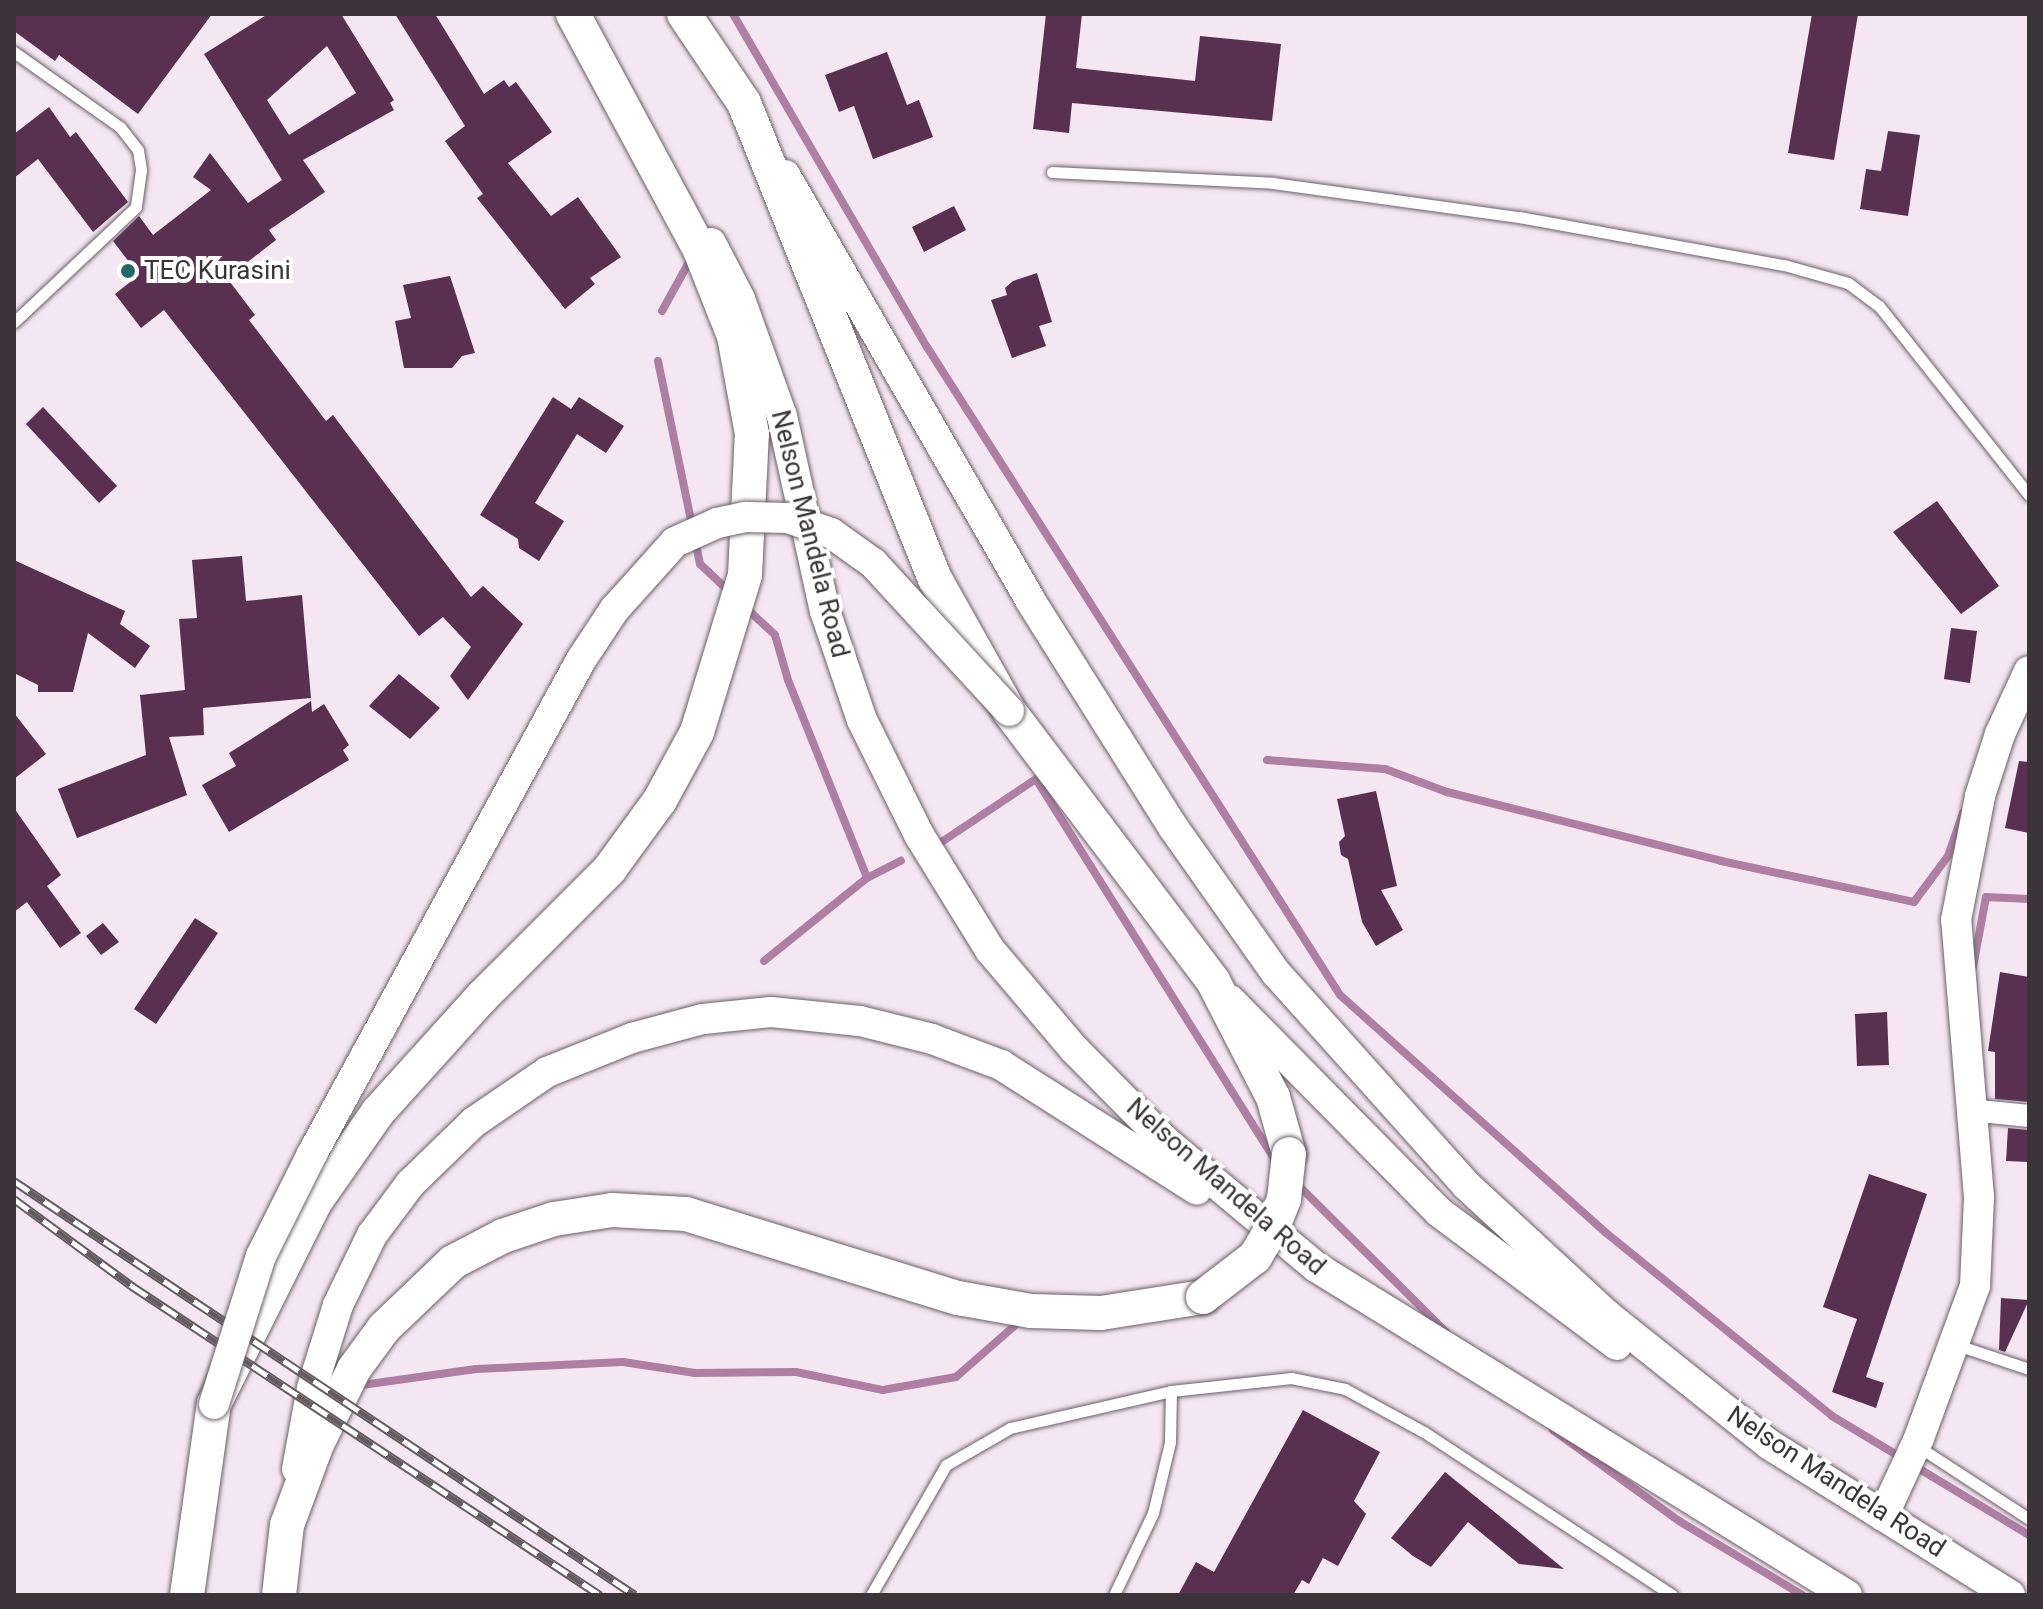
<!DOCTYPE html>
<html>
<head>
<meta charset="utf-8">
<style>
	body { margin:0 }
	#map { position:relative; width:2043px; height:1609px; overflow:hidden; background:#f4e7f1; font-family:Roboto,sans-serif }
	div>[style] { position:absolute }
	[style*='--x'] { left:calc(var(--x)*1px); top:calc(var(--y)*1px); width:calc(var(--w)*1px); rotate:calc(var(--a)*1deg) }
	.stream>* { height:8px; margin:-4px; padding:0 4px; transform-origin:4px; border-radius:4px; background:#ae7fa3 }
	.building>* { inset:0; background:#593050 }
	.roads { filter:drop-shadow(0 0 2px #6b6068) drop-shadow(0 0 2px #6b6068) }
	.lane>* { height:11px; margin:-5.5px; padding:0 5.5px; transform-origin:5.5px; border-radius:5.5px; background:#fff }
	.street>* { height:22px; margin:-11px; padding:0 11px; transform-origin:11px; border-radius:11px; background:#fff }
	.secondary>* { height:30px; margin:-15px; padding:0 15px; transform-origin:15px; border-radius:15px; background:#fff }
	.primary>* { height:34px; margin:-17px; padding:0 17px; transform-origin:17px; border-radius:17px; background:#fff }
	.rail>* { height:9px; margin-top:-4.5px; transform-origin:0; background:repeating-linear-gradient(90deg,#fff 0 18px,#645c61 0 36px); box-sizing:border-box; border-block:2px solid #645c61 }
	.bridges { filter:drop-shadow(0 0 2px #6b6068) drop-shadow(0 0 2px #6b6068) }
	.secondary-bridge>* { height:30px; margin:-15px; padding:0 15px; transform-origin:15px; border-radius:15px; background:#fff }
	.primary-bridge>* { height:34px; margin:-17px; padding:0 17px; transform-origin:17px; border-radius:17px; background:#fff }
	.dots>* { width:22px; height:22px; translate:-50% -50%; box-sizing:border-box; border:4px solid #fff; border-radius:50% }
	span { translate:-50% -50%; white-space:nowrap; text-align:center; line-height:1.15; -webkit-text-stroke:8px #fff; paint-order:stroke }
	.poi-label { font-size:26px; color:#3b3539 }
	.left { translate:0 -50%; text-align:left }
	.street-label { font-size:26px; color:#3b3539 }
	.frame { position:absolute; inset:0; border:16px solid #3b3539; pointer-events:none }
</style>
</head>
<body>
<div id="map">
	<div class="stream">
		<div style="--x:733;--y:14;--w:385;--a:59.8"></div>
		<div style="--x:927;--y:347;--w:768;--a:57.49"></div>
		<div style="--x:1340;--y:995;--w:356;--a:41.8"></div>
		<div style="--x:1605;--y:1232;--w:292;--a:39"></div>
		<div style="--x:1832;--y:1416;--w:82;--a:31"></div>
		<div style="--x:662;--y:311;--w:56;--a:-61.1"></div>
		<div style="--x:658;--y:361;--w:207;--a:78.3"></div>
		<div style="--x:700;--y:564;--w:44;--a:43.2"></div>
		<div style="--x:744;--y:606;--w:42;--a:43.1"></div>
		<div style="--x:775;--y:635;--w:47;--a:73.9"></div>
		<div style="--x:788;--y:680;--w:213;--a:68.2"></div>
		<div style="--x:1267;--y:760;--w:118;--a:4.4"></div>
		<div style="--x:1385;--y:769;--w:66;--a:20.4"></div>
		<div style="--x:1447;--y:792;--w:283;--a:14.1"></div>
		<div style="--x:1721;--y:861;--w:197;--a:12"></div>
		<div style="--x:1914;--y:902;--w:57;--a:-53.5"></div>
		<div style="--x:1948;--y:856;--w:46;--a:-70.8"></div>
		<div style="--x:937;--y:845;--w:119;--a:-33.7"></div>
		<div style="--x:1036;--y:779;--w:457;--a:57.9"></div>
		<div style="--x:764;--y:961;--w:132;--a:-38.9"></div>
		<div style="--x:867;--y:878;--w:38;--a:-27"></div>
		<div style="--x:1973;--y:967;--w:71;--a:-79.5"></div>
		<div style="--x:1986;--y:897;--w:43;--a:2.7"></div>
		<div style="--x:1297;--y:1184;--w:210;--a:44.8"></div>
		<div style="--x:362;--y:1385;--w:115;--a:-8"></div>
		<div style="--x:476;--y:1369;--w:147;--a:-2.7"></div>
		<div style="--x:623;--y:1362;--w:73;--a:8.7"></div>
		<div style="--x:695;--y:1373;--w:101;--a:-0.6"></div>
		<div style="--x:796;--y:1372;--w:89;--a:11.7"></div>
		<div style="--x:883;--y:1390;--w:74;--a:-10.1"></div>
		<div style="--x:956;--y:1377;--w:86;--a:-41.2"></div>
		<div style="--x:1553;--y:1430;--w:155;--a:35.8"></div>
		<div style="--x:1679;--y:1521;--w:144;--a:31"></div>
		<div style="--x:1913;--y:1465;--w:135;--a:31.1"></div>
	</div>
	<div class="building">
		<div style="clip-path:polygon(14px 14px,212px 14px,138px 114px,59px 55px,55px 61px,14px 31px)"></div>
		<div style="clip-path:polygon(evenodd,268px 14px,341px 14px,394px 100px,390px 103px,394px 110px,303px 160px,325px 192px,269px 230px,276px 240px,227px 278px,255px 315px,249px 320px,326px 421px,333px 415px,471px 597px,483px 586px,523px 624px,468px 700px,450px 676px,471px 647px,443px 617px,419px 636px,164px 310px,141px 328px,115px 294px,139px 275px,113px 241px,139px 216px,153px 235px,211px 190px,193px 177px,210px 153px,248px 203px,282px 180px,204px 54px,268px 14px,327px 46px,356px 93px,289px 135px,267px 100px,327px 46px)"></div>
		<div style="clip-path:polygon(395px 14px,435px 14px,484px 94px,504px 80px,509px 87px,516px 82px,552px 132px,508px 163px,551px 216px,578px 197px,621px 257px,590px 278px,595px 284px,565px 309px,477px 198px,483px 194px,445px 141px,465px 126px)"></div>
		<div style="clip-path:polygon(1046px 14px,1082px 14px,1076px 68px,1195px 81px,1200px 36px,1281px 44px,1272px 121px,1072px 103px,1069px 133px,1033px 129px)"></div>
		<div style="clip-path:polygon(1812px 14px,1858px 14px,1834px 160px,1788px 153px)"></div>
		<div style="clip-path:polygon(887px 52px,907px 105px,919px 100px,933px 137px,873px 159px,854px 106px,839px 112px,825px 75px)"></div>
		<div style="clip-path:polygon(49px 107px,70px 137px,76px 132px,128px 202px,93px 232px,38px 159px,14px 178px,14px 134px)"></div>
		<div style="clip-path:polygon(1888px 131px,1920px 135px,1908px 216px,1860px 209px,1866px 169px,1881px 171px)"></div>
		<div style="clip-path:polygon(954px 206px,966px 230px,924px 252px,912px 227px)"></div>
		<div style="clip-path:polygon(1037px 273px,1052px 322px,1039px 326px,1046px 346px,1012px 358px,991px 300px,1007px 295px,1005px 288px,1013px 281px)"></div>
		<div style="clip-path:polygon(450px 276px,475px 353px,462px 356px,452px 368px,404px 368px,395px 321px,411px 318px,403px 285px)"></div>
		<div style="clip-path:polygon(553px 397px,571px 409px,579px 397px,624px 426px,606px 453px,577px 434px,535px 503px,564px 521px,539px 561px,519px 548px,518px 539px,480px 515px)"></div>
		<div style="clip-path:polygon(43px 407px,117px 486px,99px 503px,26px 424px)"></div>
		<div style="clip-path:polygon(1937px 501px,1999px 586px,1961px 614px,1893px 532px)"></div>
		<div style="clip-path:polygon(242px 556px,246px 601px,302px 595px,311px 698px,203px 708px,204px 735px,169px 737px,187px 795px,77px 838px,58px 789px,146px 755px,140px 695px,185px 690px,179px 619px,197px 618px,192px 560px)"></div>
		<div style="clip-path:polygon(14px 560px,125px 611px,120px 624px,150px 646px,135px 668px,88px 633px,73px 692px,38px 692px,38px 685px,14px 673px)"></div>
		<div style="clip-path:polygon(1951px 628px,1977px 631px,1970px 683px,1944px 679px)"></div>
		<div style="clip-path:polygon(399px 674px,440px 708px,410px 739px,369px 706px)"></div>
		<div style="clip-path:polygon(311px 701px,312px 712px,324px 704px,349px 745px,343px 750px,349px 760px,229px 832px,202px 785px,236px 766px,229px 753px)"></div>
		<div style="clip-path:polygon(14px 713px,46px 754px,14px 779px)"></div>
		<div style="clip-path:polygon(2019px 761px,2029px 762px,2029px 833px,2005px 828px)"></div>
		<div style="clip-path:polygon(1376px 791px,1397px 886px,1381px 890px,1403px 930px,1376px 946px,1362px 922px,1348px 859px,1341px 855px,1339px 842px,1345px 836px,1337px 799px)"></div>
		<div style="clip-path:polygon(14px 808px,61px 875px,47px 886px,81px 933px,60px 948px,27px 902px,14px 912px)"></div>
		<div style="clip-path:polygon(195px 918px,218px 933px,156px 1024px,134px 1009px)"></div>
		<div style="clip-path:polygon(103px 923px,119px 942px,101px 955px,86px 936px)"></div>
		<div style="clip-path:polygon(2000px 972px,2029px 977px,2029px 1102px,1995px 1099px,1995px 1052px,1988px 1051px)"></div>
		<div style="clip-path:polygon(1887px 1012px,1889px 1065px,1857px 1066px,1855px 1014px)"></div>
		<div style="clip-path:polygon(2008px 1128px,2029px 1130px,2029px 1162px,2006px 1161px)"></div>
		<div style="clip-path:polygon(1869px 1174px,1927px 1194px,1866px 1377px,1884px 1383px,1876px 1408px,1832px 1392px,1857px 1319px,1823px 1307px)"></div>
		<div style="clip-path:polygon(2001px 1298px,2029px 1300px,2005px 1352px,1999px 1350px)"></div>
		<div style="clip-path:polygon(1303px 1410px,1380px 1452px,1354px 1501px,1366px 1514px,1338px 1566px,1323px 1558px,1309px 1584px,1302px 1580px,1293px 1595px,1178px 1595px,1196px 1562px,1214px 1572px)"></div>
		<div style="clip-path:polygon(1445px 1472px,1497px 1514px,1564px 1569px,1519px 1564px,1468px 1522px,1431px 1567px,1413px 1556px,1391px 1538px)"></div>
	</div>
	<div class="roads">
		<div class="lane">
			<div style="--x:14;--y:52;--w:130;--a:35.3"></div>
			<div style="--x:120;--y:127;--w:29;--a:52"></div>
			<div style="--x:138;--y:150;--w:20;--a:81"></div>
			<div style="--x:141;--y:170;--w:37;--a:98"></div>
			<div style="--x:136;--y:207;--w:168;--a:136.7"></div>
			<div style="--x:1052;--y:172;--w:221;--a:2.8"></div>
			<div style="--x:1273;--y:183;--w:248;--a:7.9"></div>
			<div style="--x:1519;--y:217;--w:269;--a:10.3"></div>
			<div style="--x:1784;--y:265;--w:66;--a:15.7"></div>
			<div style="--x:1848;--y:283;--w:39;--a:37"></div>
			<div style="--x:1879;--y:306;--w:241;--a:51.6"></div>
			<div style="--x:1954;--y:1344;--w:79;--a:18.4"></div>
			<div style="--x:1916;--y:1445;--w:135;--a:33.2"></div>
			<div style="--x:871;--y:1595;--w:150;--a:-60"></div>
			<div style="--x:946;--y:1465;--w:74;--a:-30"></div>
			<div style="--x:1010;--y:1428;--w:165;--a:-12.9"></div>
			<div style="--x:1171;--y:1391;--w:121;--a:-6.2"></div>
			<div style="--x:1291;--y:1378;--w:55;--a:11.5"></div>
			<div style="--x:1345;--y:1389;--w:90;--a:28.6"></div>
			<div style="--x:1424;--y:1432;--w:297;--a:33.3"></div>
			<div style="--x:1114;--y:1595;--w:91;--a:-64.6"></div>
			<div style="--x:1153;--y:1513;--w:73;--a:-76.5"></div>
			<div style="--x:1170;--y:1442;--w:51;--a:-88.9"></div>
		</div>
		<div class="street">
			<div style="--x:1969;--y:1110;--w:60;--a:5.7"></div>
		</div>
		<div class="secondary">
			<div style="--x:785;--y:175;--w:491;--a:60"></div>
			<div style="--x:1030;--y:600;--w:268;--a:57.8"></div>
			<div style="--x:1173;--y:827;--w:179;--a:54.8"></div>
			<div style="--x:1276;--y:973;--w:285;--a:48.1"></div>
			<div style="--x:1466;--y:1185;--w:192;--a:42.7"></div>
			<div style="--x:1607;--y:1315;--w:208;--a:38.6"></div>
			<div style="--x:1770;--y:1445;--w:283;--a:32"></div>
			<div style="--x:711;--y:243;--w:63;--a:62.6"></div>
			<div style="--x:740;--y:299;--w:124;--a:70.3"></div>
			<div style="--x:782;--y:416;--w:200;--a:77.6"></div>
			<div style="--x:825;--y:611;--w:115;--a:71.3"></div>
			<div style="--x:862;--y:720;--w:128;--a:63.6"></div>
			<div style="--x:919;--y:835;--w:135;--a:58.3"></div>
			<div style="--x:990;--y:950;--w:130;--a:49.7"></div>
			<div style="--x:1074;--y:1049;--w:129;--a:45.3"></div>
			<div style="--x:1165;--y:1141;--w:197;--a:39.8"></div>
			<div style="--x:1316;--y:1267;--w:624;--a:31.7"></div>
			<div style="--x:1230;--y:1000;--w:298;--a:45.4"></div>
			<div style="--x:1439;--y:1212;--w:222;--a:36.8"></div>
			<div style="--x:297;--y:1469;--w:82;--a:-79.5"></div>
			<div style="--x:312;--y:1388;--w:87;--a:-72.6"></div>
			<div style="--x:338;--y:1305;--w:78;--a:-64.1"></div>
			<div style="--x:372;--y:1235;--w:64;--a:-53.3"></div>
			<div style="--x:410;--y:1184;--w:89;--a:-44.1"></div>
			<div style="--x:474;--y:1122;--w:88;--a:-34.4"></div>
			<div style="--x:547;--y:1072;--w:92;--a:-21.8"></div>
			<div style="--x:632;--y:1038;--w:73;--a:-15"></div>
			<div style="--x:703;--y:1019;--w:68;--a:-5.9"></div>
			<div style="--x:771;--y:1012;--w:89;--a:5.8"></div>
			<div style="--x:860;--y:1021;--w:74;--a:14"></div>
			<div style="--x:932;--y:1039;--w:74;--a:20.6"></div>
			<div style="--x:1001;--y:1065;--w:232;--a:32.5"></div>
			<div style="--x:1883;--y:1516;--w:86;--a:-65.2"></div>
			<div style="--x:1919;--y:1438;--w:162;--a:-69.8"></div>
			<div style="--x:1975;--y:1286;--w:89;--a:-87.4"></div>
			<div style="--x:1979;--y:1197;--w:278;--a:-94.7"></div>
			<div style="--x:1956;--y:920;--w:126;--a:-79"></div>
			<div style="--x:1980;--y:796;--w:65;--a:-72.1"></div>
			<div style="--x:2000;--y:734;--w:69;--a:-65.3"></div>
		</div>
		<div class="primary">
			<div style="--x:684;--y:14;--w:107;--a:56"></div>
			<div style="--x:744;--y:103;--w:513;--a:68.14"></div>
			<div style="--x:935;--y:579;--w:151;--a:60.7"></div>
			<div style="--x:1009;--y:711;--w:338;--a:52.9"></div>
			<div style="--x:1213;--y:981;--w:131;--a:62.7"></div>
			<div style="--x:1273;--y:1097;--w:59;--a:74.3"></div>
			<div style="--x:187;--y:1595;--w:193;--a:-82"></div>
			<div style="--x:214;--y:1404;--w:226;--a:-63.4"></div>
			<div style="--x:315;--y:1202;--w:110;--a:-55"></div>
			<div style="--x:378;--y:1112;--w:155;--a:-47.9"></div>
			<div style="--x:482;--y:997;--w:180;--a:-45"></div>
			<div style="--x:609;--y:870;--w:87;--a:-53.9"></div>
			<div style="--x:660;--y:800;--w:77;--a:-61.4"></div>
			<div style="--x:697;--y:732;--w:164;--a:-73"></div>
			<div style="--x:745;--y:575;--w:141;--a:-87.2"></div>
			<div style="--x:752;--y:434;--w:100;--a:-100.4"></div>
			<div style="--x:734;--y:336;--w:92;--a:-111.6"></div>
			<div style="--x:700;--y:250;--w:268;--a:-118.3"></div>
			<div style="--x:279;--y:1595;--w:70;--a:-83.5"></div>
			<div style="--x:287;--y:1525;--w:86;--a:-69.7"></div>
			<div style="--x:317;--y:1444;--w:84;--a:-63.7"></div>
			<div style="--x:354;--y:1369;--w:51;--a:-53.8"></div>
			<div style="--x:384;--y:1328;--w:95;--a:-43.7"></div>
			<div style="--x:453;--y:1262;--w:56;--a:-27.5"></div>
			<div style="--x:503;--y:1236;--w:54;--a:-18.4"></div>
			<div style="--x:554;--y:1219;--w:59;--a:-8.8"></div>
			<div style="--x:612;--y:1210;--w:74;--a:3.1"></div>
			<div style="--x:686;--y:1214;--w:285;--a:17.2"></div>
			<div style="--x:958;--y:1298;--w:74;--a:10.1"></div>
			<div style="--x:1031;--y:1311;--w:70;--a:1.6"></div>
			<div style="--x:1101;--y:1313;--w:103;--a:-8.9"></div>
		</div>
	</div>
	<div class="rail">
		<div style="--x:14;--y:1181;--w:746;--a:33.69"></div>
		<div style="--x:14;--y:1199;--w:147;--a:36.4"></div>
		<div style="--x:132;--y:1286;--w:561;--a:33.44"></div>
	</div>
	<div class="bridges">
		<div class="secondary-bridge">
			<div style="--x:214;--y:1404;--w:155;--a:-72.4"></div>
			<div style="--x:261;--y:1256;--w:114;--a:-63.4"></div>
			<div style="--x:312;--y:1154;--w:562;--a:-61.43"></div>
			<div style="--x:581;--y:660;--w:60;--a:-56.6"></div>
			<div style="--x:614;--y:610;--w:91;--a:-48.1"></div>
			<div style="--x:675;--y:542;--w:46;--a:-24.3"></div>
			<div style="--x:717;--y:523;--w:30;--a:-12"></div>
			<div style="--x:746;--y:517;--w:42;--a:1.4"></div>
			<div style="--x:788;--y:518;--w:46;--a:19.2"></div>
			<div style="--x:831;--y:533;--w:52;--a:35.5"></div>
			<div style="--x:873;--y:563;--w:201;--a:47.4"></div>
		</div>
		<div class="primary-bridge">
			<div style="--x:1203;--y:1297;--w:66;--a:-37.6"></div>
			<div style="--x:1255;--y:1257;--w:33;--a:-59"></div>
			<div style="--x:1272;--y:1229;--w:32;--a:-68"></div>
			<div style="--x:1284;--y:1199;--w:45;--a:-83.7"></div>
		</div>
	</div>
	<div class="dots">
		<div style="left:128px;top:271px;background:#216a63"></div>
	</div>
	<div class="poi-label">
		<span class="left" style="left:144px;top:271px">TEC Kurasini</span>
	</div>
	<div class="street-label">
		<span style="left:810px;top:534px;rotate:76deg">Nelson Mandela Road</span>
		<span style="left:1226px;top:1187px;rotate:41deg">Nelson Mandela Road</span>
		<span style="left:1836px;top:1482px;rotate:33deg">Nelson Mandela Road</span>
	</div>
	<div class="frame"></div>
</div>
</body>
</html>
